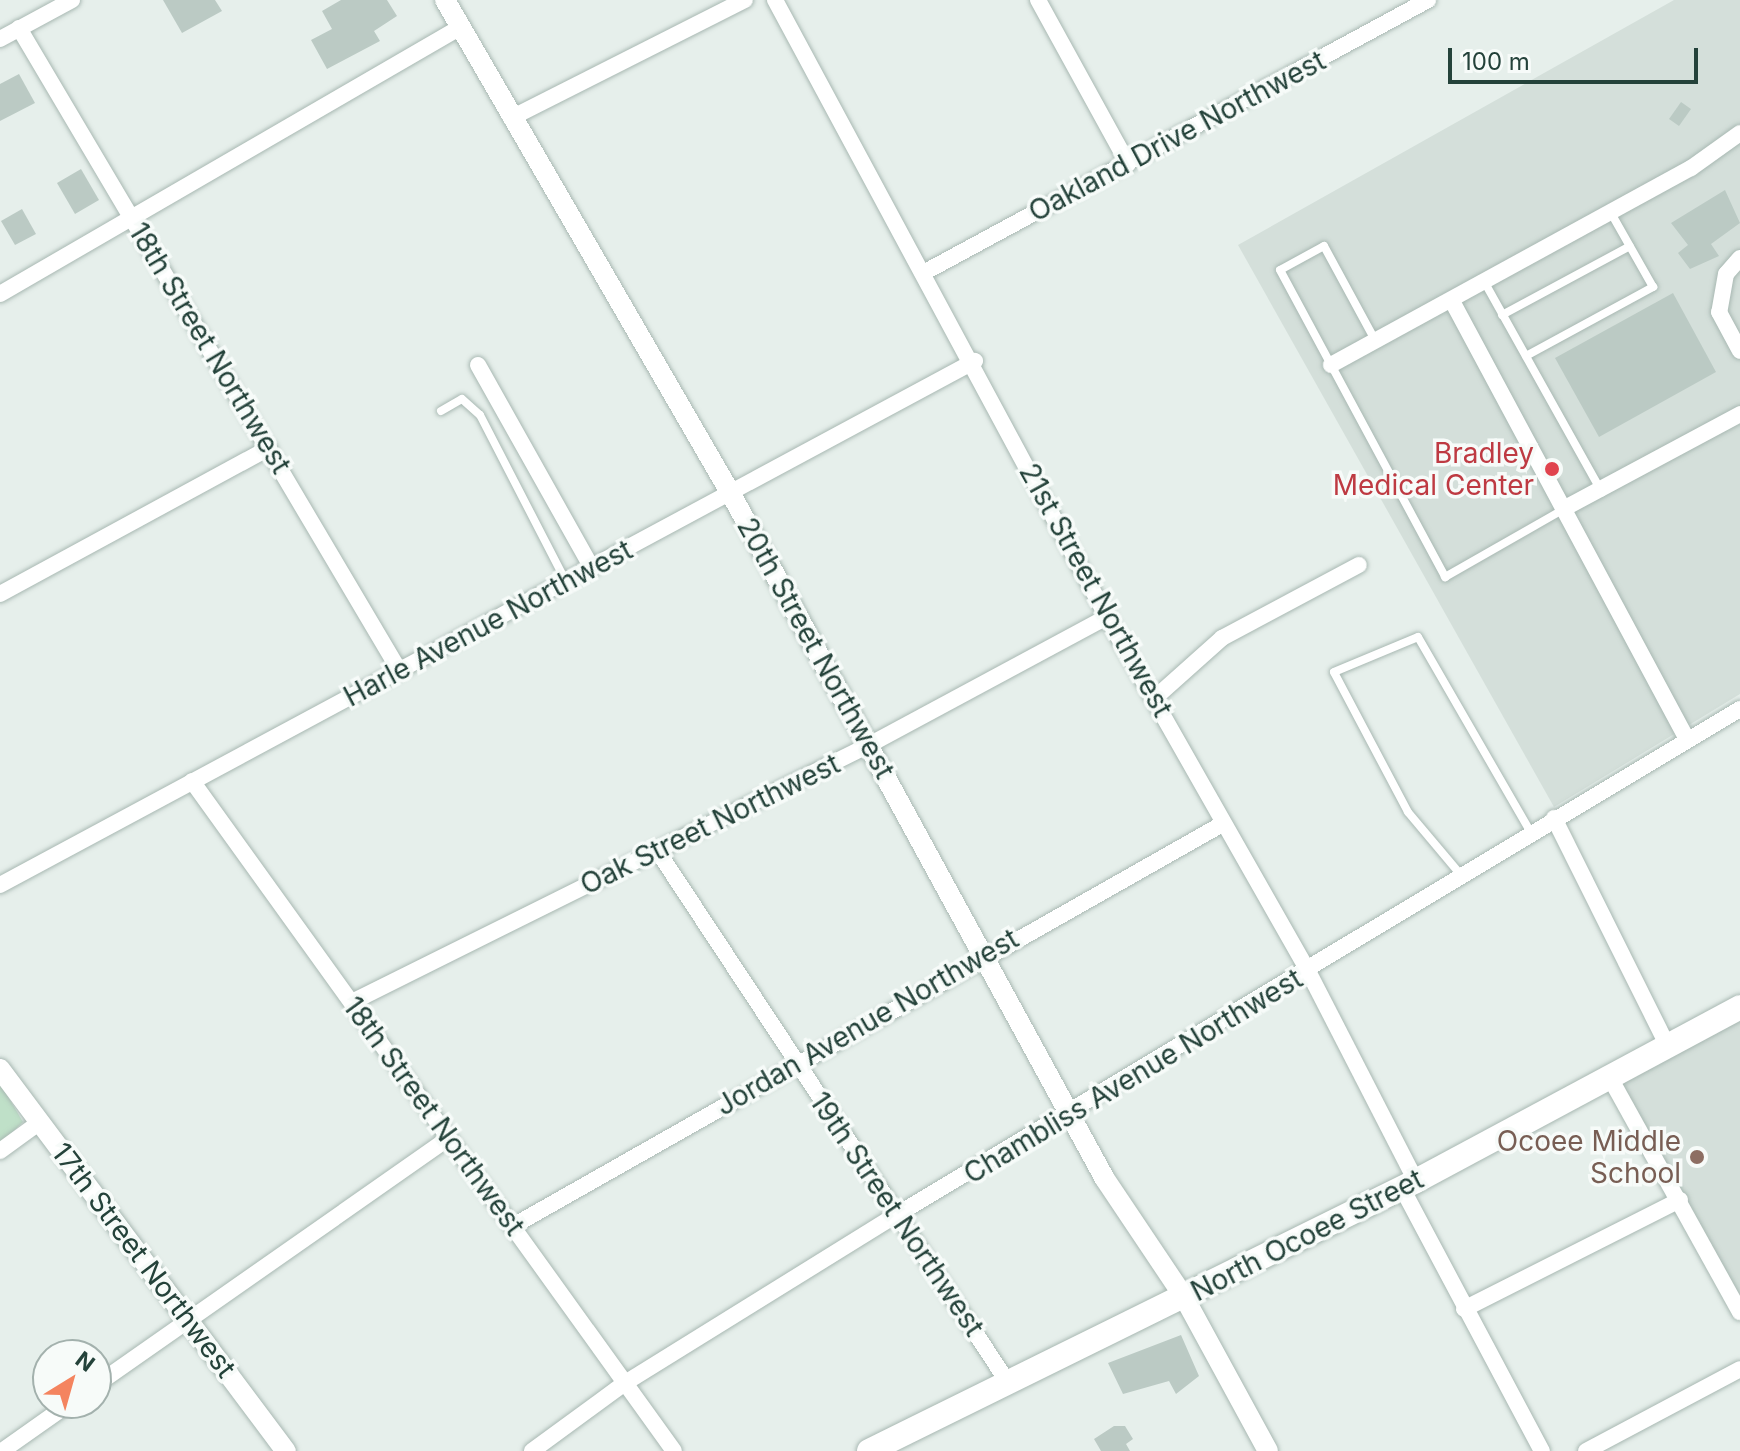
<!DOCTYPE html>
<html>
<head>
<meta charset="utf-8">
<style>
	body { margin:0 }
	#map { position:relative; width:1740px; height:1451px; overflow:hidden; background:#e6efeb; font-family:Inter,sans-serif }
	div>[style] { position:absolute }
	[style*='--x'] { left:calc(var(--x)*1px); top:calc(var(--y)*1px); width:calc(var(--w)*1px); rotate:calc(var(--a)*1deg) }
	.built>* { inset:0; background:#d4dfda }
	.green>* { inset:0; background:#bfe0c8 }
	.building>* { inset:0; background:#bbcac4 }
	.roads { filter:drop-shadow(0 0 2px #a8b8b2) drop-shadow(0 0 2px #a8b8b2) }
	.service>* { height:8px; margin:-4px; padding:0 4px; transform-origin:4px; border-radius:4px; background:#fff }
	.minor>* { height:16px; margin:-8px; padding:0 8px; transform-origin:8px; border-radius:8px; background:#fff }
	.tertiary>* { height:20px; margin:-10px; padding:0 10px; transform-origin:10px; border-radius:10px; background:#fff }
	.secondary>* { height:24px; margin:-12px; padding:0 12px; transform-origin:12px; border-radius:12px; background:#fff }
	.dots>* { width:22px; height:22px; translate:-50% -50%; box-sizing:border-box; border:4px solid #f7fbf9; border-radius:50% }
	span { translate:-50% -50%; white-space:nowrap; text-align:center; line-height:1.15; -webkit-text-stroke:7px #f7fbf9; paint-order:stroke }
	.street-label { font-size:28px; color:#24423a }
	.health-label { font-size:28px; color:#be3a42 }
	.right { translate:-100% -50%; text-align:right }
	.education-label { font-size:28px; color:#785e54 }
	.north { position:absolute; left:32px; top:1339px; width:80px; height:80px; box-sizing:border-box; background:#f7fbf9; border:2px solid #a3b1ad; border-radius:50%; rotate:37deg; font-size:22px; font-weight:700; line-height:32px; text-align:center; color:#24423a }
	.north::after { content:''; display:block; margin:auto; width:28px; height:36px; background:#f4845f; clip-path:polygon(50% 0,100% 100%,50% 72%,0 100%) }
	.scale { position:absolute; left:1448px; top:48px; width:250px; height:36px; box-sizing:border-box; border:4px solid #24423a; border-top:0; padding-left:10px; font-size:24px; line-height:28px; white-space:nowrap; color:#24423a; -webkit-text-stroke:6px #f7fbf9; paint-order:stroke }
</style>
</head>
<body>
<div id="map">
	<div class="built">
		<div style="clip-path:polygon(1674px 0,1740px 0,1740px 694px,1554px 807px,1238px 245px)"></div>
		<div style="clip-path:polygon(1740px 1007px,1740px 1312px,1609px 1076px)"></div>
	</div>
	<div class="green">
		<div style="clip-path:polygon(0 1083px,23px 1122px,0 1144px)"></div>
	</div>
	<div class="building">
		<div style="clip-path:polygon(163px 0,215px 0,222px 11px,182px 33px)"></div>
		<div style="clip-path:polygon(341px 0,387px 0,397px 16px,374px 31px,380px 41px,327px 69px,311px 40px,332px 29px,322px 11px)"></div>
		<div style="clip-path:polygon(19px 74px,35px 103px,0 121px,0 84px)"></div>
		<div style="clip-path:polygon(1681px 102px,1691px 109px,1679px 126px,1669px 119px)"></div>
		<div style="clip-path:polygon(81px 169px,99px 200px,75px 214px,57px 183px)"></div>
		<div style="clip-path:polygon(1725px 190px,1740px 223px,1711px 244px,1719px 256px,1690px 269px,1678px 253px,1688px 245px,1671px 223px)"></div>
		<div style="clip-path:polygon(22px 209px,36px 234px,15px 245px,1px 221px)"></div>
		<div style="clip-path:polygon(1673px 293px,1716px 372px,1599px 437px,1555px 358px)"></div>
		<div style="clip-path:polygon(1181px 1335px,1199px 1376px,1176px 1394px,1169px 1381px,1123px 1394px,1108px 1363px)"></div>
		<div style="clip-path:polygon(1114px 1426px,1125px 1426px,1133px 1439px,1126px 1444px,1130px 1451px,1101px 1451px,1094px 1439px)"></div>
	</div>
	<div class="roads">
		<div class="service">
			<div style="--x:1485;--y:283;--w:240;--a:60.8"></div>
			<div style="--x:1502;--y:315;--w:145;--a:-28.3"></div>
			<div style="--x:1375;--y:340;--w:107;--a:-118.5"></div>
			<div style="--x:1324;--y:246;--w:50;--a:151.4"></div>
			<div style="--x:1280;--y:270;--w:349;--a:61.7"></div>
			<div style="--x:1445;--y:577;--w:137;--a:-29.7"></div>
			<div style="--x:1526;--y:356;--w:145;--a:-28.5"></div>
			<div style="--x:1653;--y:287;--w:85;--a:-119.6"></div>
			<div style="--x:441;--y:411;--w:24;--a:-30"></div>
			<div style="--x:462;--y:399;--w:24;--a:42"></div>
			<div style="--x:480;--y:415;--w:186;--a:62.7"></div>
			<div style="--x:1461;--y:875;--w:82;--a:-130.1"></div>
			<div style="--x:1408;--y:812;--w:158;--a:-117.9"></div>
			<div style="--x:1334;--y:672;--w:91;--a:-22.6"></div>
			<div style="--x:1418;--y:637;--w:226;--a:60"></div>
		</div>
		<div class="minor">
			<div style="--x:775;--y:0;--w:701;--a:61.72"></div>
			<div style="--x:1107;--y:617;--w:407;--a:60.4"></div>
			<div style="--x:1308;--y:971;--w:236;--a:62.8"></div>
			<div style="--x:1038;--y:0;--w:187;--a:61.2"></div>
			<div style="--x:19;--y:28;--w:746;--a:59.38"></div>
			<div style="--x:0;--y:39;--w:82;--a:-28.4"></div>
			<div style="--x:511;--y:118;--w:262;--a:-26.8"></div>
			<div style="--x:1740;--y:258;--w:21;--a:131"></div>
			<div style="--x:1726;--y:274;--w:39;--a:100"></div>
			<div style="--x:1719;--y:312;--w:44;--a:61.7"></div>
			<div style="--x:925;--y:272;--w:572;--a:-28.4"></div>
			<div style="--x:0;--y:294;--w:531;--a:-30.09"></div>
			<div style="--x:1452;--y:301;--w:498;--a:61.8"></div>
			<div style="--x:478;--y:365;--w:233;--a:60.7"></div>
			<div style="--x:1331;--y:365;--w:410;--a:-28.7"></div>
			<div style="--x:1691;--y:168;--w:60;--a:-35.5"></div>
			<div style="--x:1565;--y:508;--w:199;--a:-28.2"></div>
			<div style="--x:0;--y:594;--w:306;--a:-28.5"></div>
			<div style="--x:1156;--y:697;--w:89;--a:-41.8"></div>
			<div style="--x:1222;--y:638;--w:155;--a:-28.1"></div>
			<div style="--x:192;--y:781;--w:825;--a:54.27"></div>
			<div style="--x:1554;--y:818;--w:254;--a:63.5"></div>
			<div style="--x:657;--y:850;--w:632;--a:56.61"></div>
			<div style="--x:0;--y:885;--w:1107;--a:-28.26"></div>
			<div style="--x:352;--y:1002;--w:577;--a:-26.43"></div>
			<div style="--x:869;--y:745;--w:270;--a:-28.3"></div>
			<div style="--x:1609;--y:1076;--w:270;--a:61"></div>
			<div style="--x:0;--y:1151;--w:49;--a:-35.9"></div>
			<div style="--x:1402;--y:1188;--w:298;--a:62"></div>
			<div style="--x:513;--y:1226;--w:817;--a:-29.54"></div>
			<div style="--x:1464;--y:1309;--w:242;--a:-26.8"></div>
			<div style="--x:96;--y:1385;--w:431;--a:-35"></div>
			<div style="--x:2;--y:1451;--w:83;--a:-35.2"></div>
			<div style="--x:532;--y:1451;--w:115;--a:-36.2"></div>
			<div style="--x:625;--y:1383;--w:321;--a:-31.8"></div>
			<div style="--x:898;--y:1214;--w:982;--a:-30.95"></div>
			<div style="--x:1586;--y:1451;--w:174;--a:-28"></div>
		</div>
		<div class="tertiary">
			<div style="--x:445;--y:0;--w:571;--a:59.93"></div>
			<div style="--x:731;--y:494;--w:780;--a:61.37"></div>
			<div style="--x:1105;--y:1179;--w:142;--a:56.2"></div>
			<div style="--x:1184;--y:1297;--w:175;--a:61.4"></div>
			<div style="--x:0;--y:1069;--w:477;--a:53.2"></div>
		</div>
		<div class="secondary">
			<div style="--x:869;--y:1451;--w:610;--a:-26.27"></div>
			<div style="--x:1416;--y:1181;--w:368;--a:-28.2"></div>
		</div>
	</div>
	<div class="dots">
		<div style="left:1552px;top:469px;background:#e0444e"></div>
		<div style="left:1697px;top:1157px;background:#8d6e63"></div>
	</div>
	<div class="street-label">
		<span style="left:1177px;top:136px;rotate:-28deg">Oakland Drive Northwest</span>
		<span style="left:210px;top:348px;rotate:59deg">18th Street Northwest</span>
		<span style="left:1096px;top:590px;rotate:61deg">21st Street Northwest</span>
		<span style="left:488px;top:623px;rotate:-28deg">Harle Avenue Northwest</span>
		<span style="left:816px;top:648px;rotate:61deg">20th Street Northwest</span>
		<span style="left:710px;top:824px;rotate:-26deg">Oak Street Northwest</span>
		<span style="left:867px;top:1022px;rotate:-30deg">Jordan Avenue Northwest</span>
		<span style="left:1133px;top:1076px;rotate:-31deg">Chambliss Avenue Northwest</span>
		<span style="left:434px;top:1116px;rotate:54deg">18th Street Northwest</span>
		<span style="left:897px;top:1214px;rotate:56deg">19th Street Northwest</span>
		<span style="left:1307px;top:1235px;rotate:-27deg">North Ocoee Street</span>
		<span style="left:144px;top:1260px;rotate:53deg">17th Street Northwest</span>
	</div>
	<div class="health-label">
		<span class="right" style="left:1534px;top:469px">Bradley<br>Medical Center</span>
	</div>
	<div class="education-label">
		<span class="right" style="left:1681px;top:1157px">Ocoee Middle<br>School</span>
	</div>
	<div class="north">N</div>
	<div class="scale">100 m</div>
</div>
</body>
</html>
